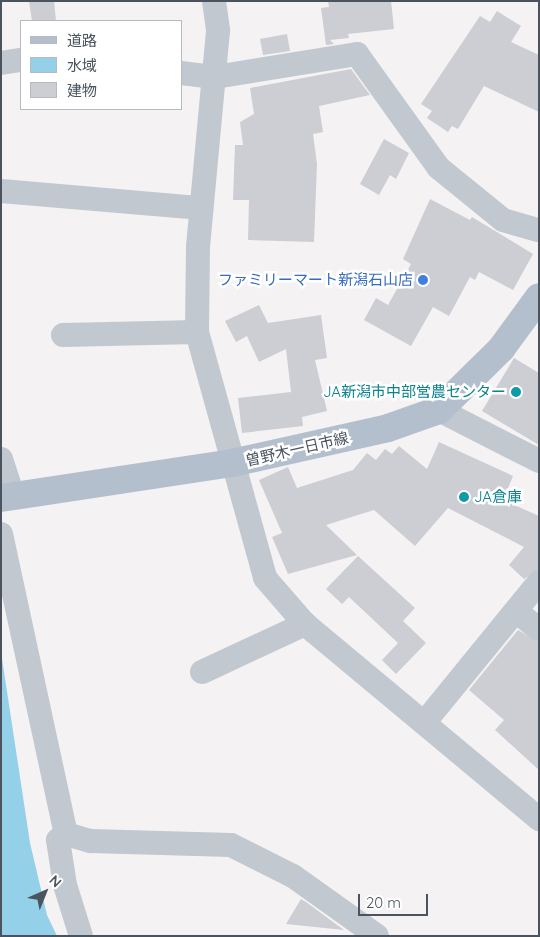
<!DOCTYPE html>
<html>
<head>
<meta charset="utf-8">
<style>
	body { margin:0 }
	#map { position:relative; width:540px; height:937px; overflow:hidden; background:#f4f2f2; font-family:Quicksand,"Noto Sans JP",sans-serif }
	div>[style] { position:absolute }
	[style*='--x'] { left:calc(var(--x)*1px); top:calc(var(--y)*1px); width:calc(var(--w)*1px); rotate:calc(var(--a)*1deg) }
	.water>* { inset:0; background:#94d0e7 }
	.building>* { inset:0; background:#ccced4 }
	.minor>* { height:24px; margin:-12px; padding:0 12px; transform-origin:12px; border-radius:12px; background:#c1c8cf }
	.major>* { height:28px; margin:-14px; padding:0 14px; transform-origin:14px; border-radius:14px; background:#b4bfce }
	.dots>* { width:14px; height:14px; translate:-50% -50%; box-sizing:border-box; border:2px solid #fff; border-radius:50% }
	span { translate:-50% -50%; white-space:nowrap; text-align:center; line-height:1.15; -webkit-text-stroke:5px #fff; paint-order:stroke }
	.shop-label { font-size:15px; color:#366cbe }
	.right { translate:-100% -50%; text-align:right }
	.culture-label { font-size:15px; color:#0d838f }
	.left { translate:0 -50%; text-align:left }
	.street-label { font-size:15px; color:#4a535e }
	.frame { position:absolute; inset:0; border:2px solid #4a535e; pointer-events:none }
	.legend { position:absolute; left:20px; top:20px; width:162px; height:90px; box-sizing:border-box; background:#fff; border:1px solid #b7babf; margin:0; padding:6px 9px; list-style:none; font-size:15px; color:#4a535e }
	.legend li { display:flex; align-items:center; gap:10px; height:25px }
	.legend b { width:25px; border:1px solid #b7babf }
	.north { position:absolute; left:20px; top:867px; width:50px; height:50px; -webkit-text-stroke:4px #fff; paint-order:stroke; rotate:44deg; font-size:14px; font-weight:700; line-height:20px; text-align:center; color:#4a535e }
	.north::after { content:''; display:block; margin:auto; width:18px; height:22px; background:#4a535e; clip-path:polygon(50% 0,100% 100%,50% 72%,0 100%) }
	.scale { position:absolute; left:358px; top:894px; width:70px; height:22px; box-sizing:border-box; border:2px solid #4a535e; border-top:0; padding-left:6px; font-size:15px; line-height:18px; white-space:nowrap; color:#4a535e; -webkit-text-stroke:4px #fff; paint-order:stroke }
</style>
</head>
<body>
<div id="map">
	<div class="water">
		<div style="clip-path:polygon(1px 652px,30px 843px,47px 915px,57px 936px,1px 936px)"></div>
	</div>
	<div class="building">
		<div style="clip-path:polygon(29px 1px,54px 1px,56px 21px,32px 21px)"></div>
		<div style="clip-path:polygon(328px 1px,391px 1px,394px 29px,348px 34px,349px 38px,330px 40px,334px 44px,326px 45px,321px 8px,329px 7px)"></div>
		<div style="clip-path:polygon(497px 11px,521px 26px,511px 42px,539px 55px,539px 112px,484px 86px,458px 129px,452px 126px,448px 132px,427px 118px,432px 111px,421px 104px,480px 16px,490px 22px)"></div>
		<div style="clip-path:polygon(287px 34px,290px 51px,263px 55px,260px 39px)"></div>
		<div style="clip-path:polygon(351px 69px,370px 95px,319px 106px,323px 132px,313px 134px,317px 164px,314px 242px,248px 240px,249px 200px,233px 200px,235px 145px,243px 145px,240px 122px,254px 114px,250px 88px)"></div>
		<div style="clip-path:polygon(384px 139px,409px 153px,396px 179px,390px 175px,379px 195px,360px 184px)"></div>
		<div style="clip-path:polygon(430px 199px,470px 220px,472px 217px,533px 254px,513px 290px,479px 272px,475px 280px,470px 277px,449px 316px,433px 307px,411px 346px,364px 320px,376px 298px,388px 305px,411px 264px,403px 259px)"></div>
		<div style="clip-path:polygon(259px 305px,268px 323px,321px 315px,327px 358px,315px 360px,327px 411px,302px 417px,303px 426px,242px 433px,238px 398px,291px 392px,286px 349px,259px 362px,247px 336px,236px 342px,225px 321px)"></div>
		<div style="clip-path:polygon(514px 358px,539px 373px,539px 445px,482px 411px)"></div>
		<div style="clip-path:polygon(439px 442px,513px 476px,503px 500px,539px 516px,539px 569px,524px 579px,509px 565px,524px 547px,448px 508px,415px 546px,374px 510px,326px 525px,357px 555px,288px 574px,272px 537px,282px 533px,259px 480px,288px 467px,297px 488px,353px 470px,367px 453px,376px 460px,385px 449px,392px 454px,399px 446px,427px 469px)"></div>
		<div style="clip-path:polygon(358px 556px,415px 608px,403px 621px,426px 643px,396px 674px,382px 660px,398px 643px,349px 597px,342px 604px,326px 589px)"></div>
		<div style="clip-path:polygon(518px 630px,539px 642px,539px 770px,495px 730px,504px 720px,469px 690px)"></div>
		<div style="clip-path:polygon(301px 899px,306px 902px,344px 930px,286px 924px)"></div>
	</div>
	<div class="minor">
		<div style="--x:214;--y:1;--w:30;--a:82"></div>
		<div style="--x:218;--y:31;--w:216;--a:95.3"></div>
		<div style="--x:198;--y:246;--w:86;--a:90.7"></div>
		<div style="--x:197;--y:332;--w:255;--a:74.5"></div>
		<div style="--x:265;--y:578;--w:61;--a:49"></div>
		<div style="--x:305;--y:624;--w:305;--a:39.8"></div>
		<div style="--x:1;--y:63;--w:20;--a:-9"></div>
		<div style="--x:181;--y:73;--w:34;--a:7"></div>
		<div style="--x:215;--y:77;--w:144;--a:-9.2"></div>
		<div style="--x:357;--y:54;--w:140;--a:54.3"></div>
		<div style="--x:439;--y:168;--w:82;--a:39.1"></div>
		<div style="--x:503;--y:220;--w:37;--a:16"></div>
		<div style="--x:1;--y:191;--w:201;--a:4.9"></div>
		<div style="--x:63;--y:335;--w:134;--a:-1.3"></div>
		<div style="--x:439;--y:410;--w:112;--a:27"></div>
		<div style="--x:1;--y:459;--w:40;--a:72"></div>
		<div style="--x:1;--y:534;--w:307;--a:77.8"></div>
		<div style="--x:517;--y:612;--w:28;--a:38"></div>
		<div style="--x:202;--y:672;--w:114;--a:-25"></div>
		<div style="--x:424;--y:723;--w:182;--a:-50.8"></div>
		<div style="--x:66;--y:834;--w:26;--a:16"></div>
		<div style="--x:91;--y:841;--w:140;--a:1.6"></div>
		<div style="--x:231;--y:845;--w:69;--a:26.6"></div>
		<div style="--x:293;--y:876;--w:103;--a:35.5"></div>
		<div style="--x:66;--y:834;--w:10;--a:143"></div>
		<div style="--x:58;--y:840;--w:46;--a:81.2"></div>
		<div style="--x:65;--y:885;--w:53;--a:72.6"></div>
	</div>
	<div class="major">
		<div style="--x:1;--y:498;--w:234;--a:-8.6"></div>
		<div style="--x:232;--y:463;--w:160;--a:-12.6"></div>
		<div style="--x:388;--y:428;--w:54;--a:-19.4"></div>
		<div style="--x:439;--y:410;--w:87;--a:-44.5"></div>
		<div style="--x:501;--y:349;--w:64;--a:-53.8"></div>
	</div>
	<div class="dots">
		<div style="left:423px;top:280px;background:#3f7fe0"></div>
		<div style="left:516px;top:392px;background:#0f9aa8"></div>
		<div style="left:464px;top:497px;background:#0f9aa8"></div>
	</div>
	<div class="shop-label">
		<span class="right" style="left:413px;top:280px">ファミリーマート新潟石山店</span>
	</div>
	<div class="culture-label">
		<span class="right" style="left:506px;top:392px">JA新潟市中部営農センター</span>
		<span class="left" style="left:474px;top:497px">JA倉庫</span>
	</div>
	<div class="street-label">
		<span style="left:297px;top:449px;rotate:-13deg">曽野木一日市線</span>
	</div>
	<div class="frame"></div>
	<ul class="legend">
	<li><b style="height:6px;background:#b4bfce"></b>道路</li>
	<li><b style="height:14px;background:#94d0e7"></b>水域</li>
	<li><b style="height:14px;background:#ccced4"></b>建物</li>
	</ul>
	<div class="north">N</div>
	<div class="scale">20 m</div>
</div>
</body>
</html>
